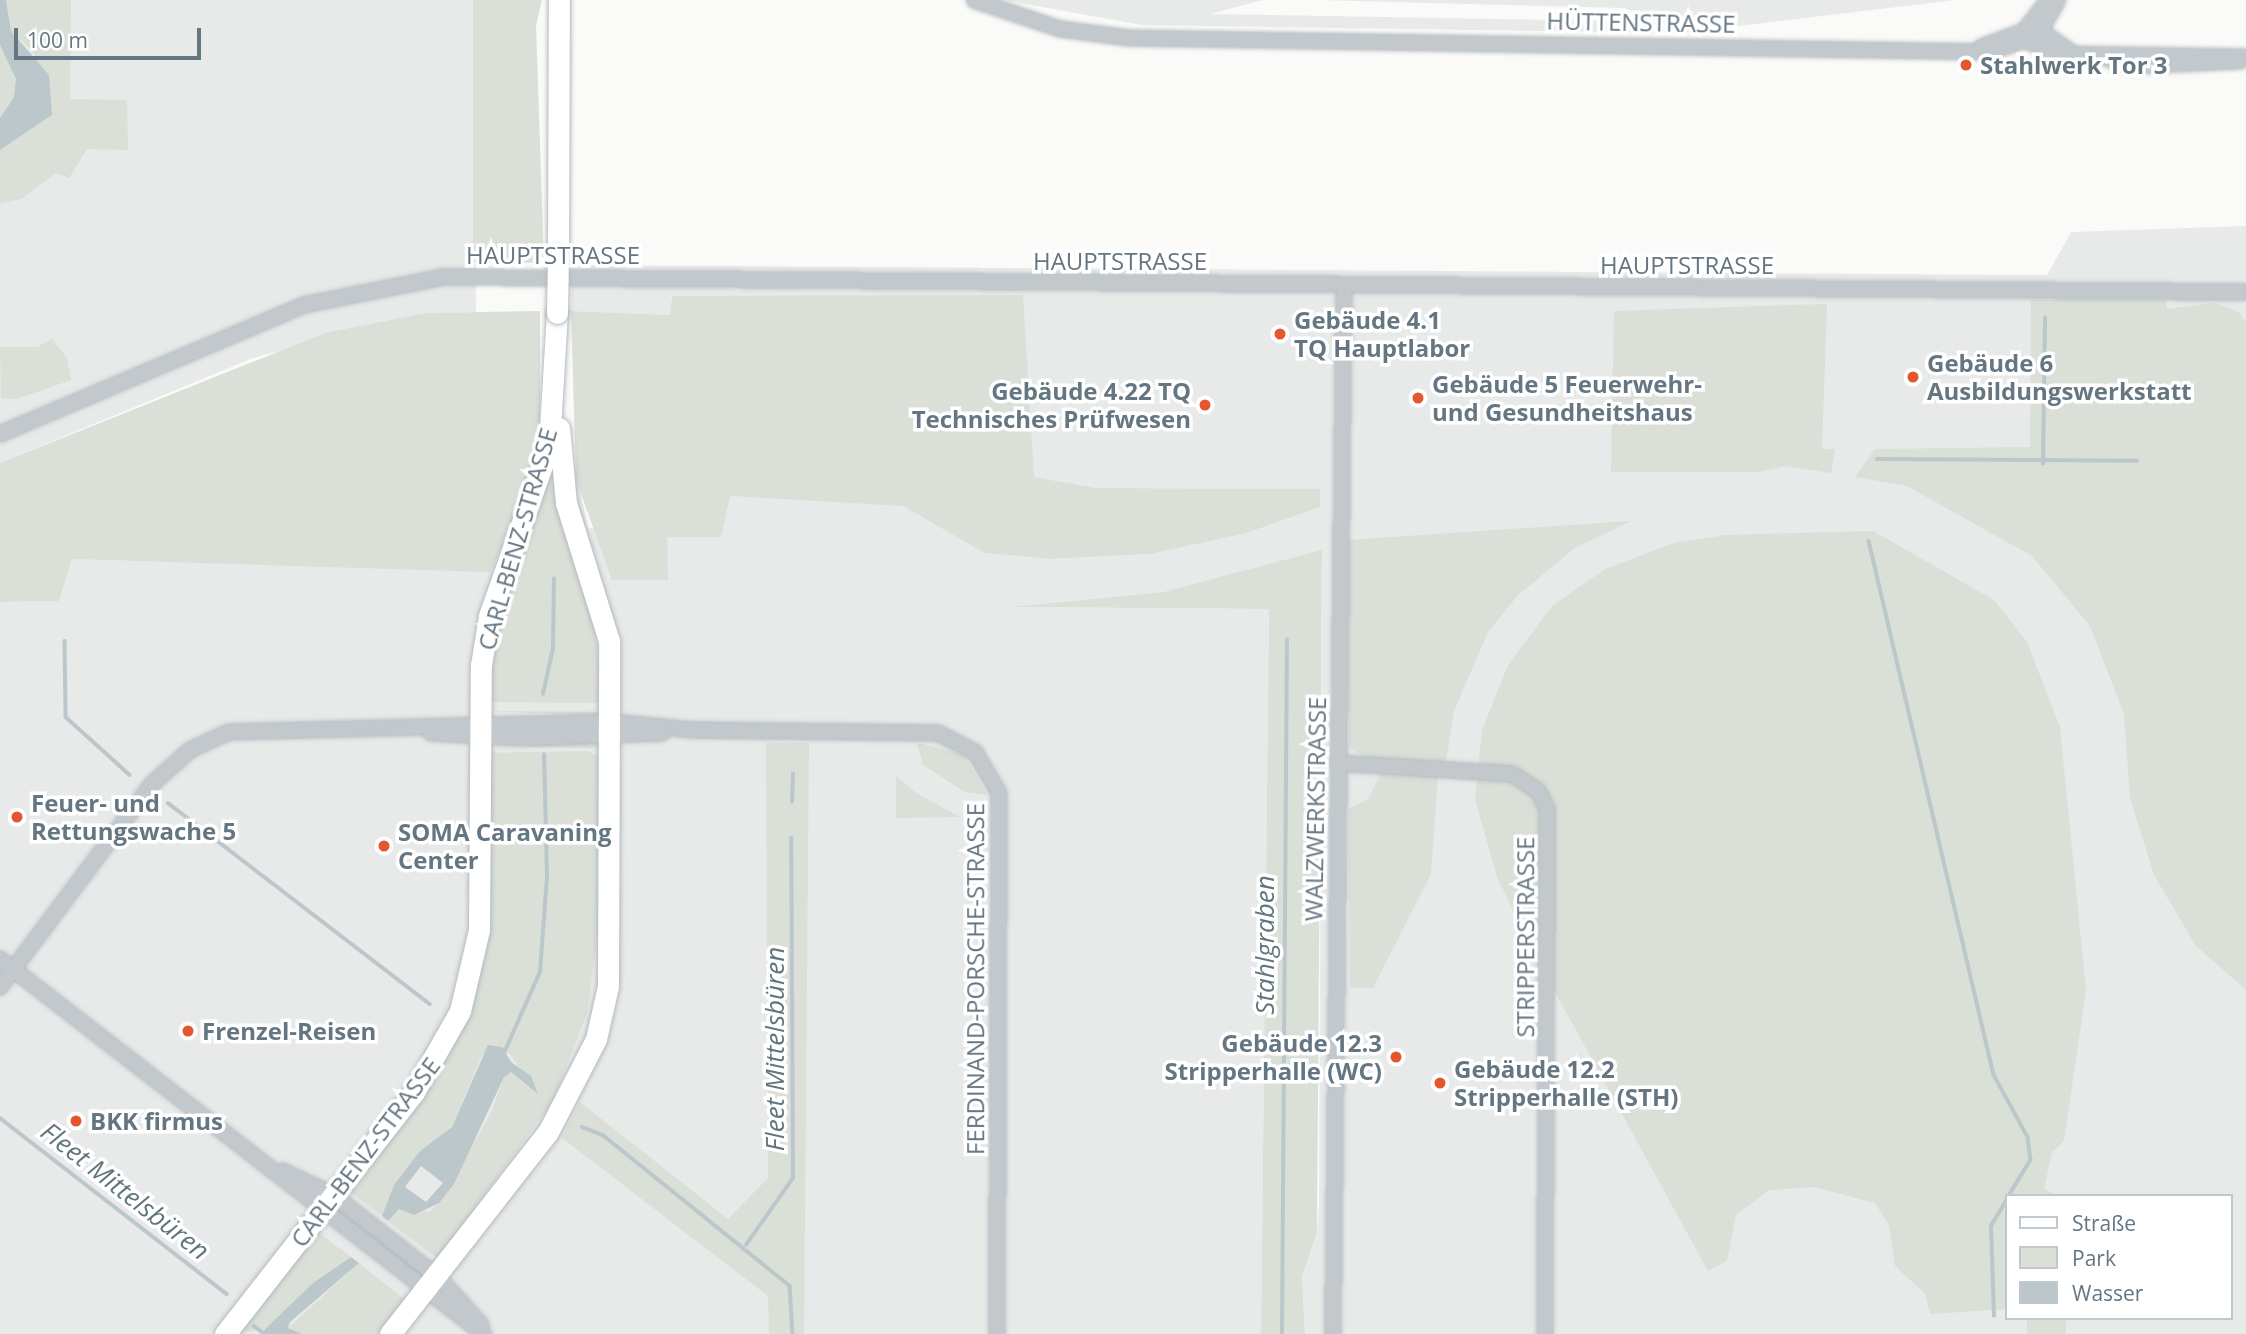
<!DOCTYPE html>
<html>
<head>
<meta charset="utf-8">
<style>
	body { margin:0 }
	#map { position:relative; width:2246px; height:1334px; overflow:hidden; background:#fafaf8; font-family:"Open Sans",sans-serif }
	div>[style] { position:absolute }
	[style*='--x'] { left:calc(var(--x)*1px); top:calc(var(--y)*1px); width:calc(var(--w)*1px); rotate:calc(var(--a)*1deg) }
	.built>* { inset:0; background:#e8e9e9 }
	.green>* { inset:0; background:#dadfd7 }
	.water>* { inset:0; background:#bbc7cb }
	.stream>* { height:3.5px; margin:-1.75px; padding:0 1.75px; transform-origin:1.75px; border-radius:1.75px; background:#bbc7cb }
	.roads { filter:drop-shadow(0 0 2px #b3babf) drop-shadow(0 0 2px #b3babf) }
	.street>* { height:14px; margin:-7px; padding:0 7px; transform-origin:7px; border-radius:7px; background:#c3c8cc }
	.secondary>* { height:21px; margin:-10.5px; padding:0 10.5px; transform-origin:10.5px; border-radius:10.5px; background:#fff }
	.bridges { filter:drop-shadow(0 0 2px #b3babf) drop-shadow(0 0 2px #b3babf) }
	.secondary-bridge>* { height:21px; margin:-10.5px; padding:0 10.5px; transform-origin:10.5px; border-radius:10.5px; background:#fff }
	.dots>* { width:19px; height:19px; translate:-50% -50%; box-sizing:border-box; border:4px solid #fff; border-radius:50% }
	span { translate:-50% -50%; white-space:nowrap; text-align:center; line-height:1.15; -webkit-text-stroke:7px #fff; paint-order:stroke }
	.street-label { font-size:24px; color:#657683 }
	.poi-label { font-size:24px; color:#657683; font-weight:700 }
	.left { translate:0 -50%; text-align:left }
	.right { translate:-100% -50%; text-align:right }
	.water-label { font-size:26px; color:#60757c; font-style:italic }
	.legend { position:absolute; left:2005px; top:1194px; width:228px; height:126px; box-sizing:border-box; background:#fff; border:2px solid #c1c8cd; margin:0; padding:9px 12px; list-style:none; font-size:21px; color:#657683 }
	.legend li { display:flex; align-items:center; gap:14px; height:35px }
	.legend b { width:35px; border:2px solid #c1c8cd }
	.scale { position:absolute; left:14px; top:28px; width:187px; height:32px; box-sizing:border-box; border:4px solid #657683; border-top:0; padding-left:9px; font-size:21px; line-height:24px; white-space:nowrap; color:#657683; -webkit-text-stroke:5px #fff; paint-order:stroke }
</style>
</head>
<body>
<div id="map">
	<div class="built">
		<div style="clip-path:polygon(0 0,473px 0,476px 312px,426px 313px,253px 358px,0 463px)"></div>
		<div style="clip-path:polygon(1004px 0,1263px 0,1210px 14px,1661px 22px,1624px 8px,1316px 0,1955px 0,1679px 33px,1142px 25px)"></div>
		<div style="clip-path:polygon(evenodd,2246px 226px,2246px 1334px,1305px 1334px,1302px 1277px,1317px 1232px,1319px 1203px,1322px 551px,1163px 592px,1014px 607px,1269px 609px,1261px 1334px,0 1334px,0 602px,59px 601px,72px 559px,490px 571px,531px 468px,574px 464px,588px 528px,667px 537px,729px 496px,871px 500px,903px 506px,984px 553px,1050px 559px,1151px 554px,1247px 533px,1320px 507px,1320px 489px,1097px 488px,1033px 477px,1033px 462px,671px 297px,671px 315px,571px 311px,572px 265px,2047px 275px,2071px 232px,2246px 226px,2006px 1196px,2230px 1196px,2230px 1318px,2006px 1318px,2006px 1196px)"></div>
	</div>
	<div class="green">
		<div style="clip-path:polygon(6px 0,71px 0,70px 99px,127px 100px,128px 150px,87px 149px,69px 178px,56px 173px,21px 199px,0 203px,0 150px,52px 115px,34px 53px,11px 31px)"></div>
		<div style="clip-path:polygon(473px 0,542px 0,536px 26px,544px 263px,473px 262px)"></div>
		<div style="clip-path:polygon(0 45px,16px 79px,14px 97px,0 118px)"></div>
		<div style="clip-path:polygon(1023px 295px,1034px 477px,1097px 488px,1320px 489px,1320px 507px,1247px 533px,1151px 554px,1050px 559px,984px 553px,903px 506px,730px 496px,721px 537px,667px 537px,668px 580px,612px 580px,576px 480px,571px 311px,670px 315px,672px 296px)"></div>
		<div style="clip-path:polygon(2031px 300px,2166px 300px,2167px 309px,2214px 303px,2239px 312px,2246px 323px,2246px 990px,2196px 946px,2154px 875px,2130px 798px,2124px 714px,2090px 626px,2032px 556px,1907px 486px,1855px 477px,1875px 449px,2030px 447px)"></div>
		<div style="clip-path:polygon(1827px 304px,1822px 449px,1835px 449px,1831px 473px,1785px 466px,1759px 472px,1611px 472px,1614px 311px)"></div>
		<div style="clip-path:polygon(540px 311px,540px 434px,526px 490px,490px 572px,72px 559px,59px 601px,0 602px,0 463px,325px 333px,426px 313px)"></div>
		<div style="clip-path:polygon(52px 339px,67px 358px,71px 380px,17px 399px,1px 398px,0 347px,37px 347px)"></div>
		<div style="clip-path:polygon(550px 477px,596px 628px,601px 703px,485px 702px,486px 654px)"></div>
		<div style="clip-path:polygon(1631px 521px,1575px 548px,1519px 594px,1488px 632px,1454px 711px,1446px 762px,1366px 758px,1349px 747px,1347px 540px)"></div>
		<div style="clip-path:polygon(1873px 531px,1994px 600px,2027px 642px,2060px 727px,2086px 991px,2064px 1141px,2052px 1152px,2044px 1189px,2060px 1196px,2006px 1196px,2006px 1309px,1930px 1314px,1925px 1294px,1895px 1266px,1889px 1225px,1875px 1203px,1814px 1187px,1769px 1190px,1736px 1215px,1727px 1261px,1708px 1271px,1537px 959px,1497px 877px,1475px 799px,1482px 730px,1508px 665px,1552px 606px,1605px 569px,1674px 543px,1726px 535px)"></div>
		<div style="clip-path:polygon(1322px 550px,1317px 1232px,1302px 1277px,1305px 1334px,1261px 1334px,1269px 609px,1012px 607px,1163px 592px)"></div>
		<div style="clip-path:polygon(485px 711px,603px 712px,599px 716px)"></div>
		<div style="clip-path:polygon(530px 743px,598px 743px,602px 748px,528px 747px)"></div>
		<div style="clip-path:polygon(766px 743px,809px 743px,804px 1334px,769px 1334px,768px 1296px,562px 1138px,580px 1102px,728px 1219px,768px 1178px)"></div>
		<div style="clip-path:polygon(917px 743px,963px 754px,987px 795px,965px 792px,923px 765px)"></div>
		<div style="clip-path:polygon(586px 751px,601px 756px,601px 912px,587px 1013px,554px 1099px,438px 1259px,388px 1221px,399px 1209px,429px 1212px,439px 1203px,491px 1113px,504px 1077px,511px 1072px,538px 1094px,509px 1053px,482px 1055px,452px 1127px,420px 1151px,382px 1216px,346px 1189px,467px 1006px,485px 753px)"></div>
		<div style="clip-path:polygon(1381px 773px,1438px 777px,1431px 874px,1373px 988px,1350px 988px,1348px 809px,1368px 799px)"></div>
		<div style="clip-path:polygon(896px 776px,916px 793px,960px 817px,896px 818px)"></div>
		<div style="clip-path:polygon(315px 1230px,351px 1257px,313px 1283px,274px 1327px,234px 1334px)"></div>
		<div style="clip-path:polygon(359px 1263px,405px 1300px,377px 1334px,302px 1334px,288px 1328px)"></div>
		<div style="clip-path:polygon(2027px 1318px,2066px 1318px,2066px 1334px,2027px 1334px)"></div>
	</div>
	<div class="water">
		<div style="clip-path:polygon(0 0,6px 0,11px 31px,49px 75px,52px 115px,0 150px,0 118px,14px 97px,16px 79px,0 45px)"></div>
		<div style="clip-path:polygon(evenodd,488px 1045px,502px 1047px,511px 1062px,531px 1076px,538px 1094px,511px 1072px,504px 1077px,454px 1184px,439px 1203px,414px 1215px,399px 1209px,388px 1221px,382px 1216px,394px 1185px,420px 1151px,452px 1127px,488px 1045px,421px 1166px,443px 1183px,426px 1202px,405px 1187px,421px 1166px)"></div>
		<div style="clip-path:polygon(351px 1257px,359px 1263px,290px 1322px,288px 1328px,302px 1334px,260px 1334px,313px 1283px)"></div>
	</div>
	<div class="stream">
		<div style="--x:1877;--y:459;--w:260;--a:0.4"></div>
		<div style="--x:2043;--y:464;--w:146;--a:-89.2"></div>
		<div style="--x:1869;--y:541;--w:548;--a:76.83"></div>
		<div style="--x:1994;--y:1075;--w:71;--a:61.3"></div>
		<div style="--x:2028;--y:1137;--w:23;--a:83"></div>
		<div style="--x:2031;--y:1160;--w:42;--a:121.4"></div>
		<div style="--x:65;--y:641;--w:76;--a:89.2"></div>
		<div style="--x:66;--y:717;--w:86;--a:42.2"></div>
		<div style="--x:543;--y:694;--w:47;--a:-77.7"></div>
		<div style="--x:553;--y:648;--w:69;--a:-89.2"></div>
		<div style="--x:792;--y:802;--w:28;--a:-88"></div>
		<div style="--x:168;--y:803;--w:330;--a:37.5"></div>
		<div style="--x:504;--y:1053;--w:89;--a:-66"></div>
		<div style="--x:540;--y:972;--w:96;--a:-85.8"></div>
		<div style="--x:547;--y:876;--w:121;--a:-91.4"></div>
		<div style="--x:0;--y:1118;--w:287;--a:37.8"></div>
		<div style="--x:582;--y:1127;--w:22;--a:21"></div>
		<div style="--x:603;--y:1135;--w:240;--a:38.9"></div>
		<div style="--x:790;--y:1286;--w:48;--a:86.4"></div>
		<div style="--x:746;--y:1245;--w:82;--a:-55"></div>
		<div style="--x:793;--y:1178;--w:340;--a:-90.3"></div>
		<div style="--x:1994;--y:1316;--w:90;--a:-91.9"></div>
		<div style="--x:1991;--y:1226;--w:29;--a:-59"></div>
		<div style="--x:254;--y:1326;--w:14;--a:36"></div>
		<div style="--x:1282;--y:1334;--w:694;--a:-89.59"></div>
	</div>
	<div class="roads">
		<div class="street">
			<div style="--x:974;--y:0;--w:91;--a:18.6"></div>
			<div style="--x:1060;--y:29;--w:70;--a:7.4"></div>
			<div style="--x:1129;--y:38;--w:862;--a:0.93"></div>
			<div style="--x:1991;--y:52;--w:50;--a:-19.9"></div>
			<div style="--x:2038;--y:35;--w:40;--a:-60.3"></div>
			<div style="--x:2037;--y:28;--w:47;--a:35.4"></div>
			<div style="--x:2029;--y:42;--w:31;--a:22"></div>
			<div style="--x:2058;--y:54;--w:188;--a:0.9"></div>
			<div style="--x:1981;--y:47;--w:46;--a:-20.4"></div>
			<div style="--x:2024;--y:31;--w:39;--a:-52"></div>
			<div style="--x:2106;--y:58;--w:26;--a:18"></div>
			<div style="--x:2131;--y:66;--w:110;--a:-2.6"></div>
			<div style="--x:0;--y:434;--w:330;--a:-23"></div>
			<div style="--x:304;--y:305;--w:142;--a:-11.4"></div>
			<div style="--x:443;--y:277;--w:1803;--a:0.48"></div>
			<div style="--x:431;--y:733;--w:92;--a:3.1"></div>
			<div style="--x:523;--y:738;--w:139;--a:-2.1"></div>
			<div style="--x:1337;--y:763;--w:175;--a:3.6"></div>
			<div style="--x:1512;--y:774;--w:31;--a:33"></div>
			<div style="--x:1538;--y:791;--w:20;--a:63"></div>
			<div style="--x:1547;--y:809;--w:525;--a:90.22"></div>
			<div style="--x:0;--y:959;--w:612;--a:37.77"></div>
			<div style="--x:0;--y:987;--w:252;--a:-53.2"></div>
			<div style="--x:151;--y:785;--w:52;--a:-41.9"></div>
			<div style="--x:190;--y:750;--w:43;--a:-24.8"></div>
			<div style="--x:229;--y:732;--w:382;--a:-1.5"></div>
			<div style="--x:611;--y:722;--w:81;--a:5.6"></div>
			<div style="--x:692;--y:730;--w:246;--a:0.7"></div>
			<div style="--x:938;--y:733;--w:42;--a:27.2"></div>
			<div style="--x:975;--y:752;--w:48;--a:59.7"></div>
			<div style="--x:999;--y:793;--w:541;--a:90.21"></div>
			<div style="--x:283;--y:1171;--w:55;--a:25.6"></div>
			<div style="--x:333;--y:1195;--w:135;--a:38.1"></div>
			<div style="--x:439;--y:1278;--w:63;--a:48.2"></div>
			<div style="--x:1333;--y:1334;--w:1049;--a:-89.4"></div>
		</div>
		<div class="secondary">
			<div style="--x:558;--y:256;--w:256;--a:-89.8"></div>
			<div style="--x:225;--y:1334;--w:307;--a:-52"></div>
			<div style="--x:414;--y:1092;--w:93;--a:-60.4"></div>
			<div style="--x:460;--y:1011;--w:83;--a:-76.8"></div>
			<div style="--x:479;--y:930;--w:265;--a:-89.6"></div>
			<div style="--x:481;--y:665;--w:50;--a:-80.7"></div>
			<div style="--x:489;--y:616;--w:180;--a:-70.6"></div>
			<div style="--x:549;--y:446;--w:133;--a:-86.6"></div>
			<div style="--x:390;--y:1334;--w:256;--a:-52"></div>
			<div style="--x:548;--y:1132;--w:105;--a:-62.7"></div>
			<div style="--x:596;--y:1039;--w:54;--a:-77.2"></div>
			<div style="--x:608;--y:986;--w:345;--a:-89.8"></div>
			<div style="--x:609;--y:641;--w:145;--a:-107.3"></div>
			<div style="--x:566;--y:503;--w:75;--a:-95.3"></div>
		</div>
	</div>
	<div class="bridges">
		<div class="secondary-bridge">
			<div style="--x:557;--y:313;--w:57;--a:-89"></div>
		</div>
	</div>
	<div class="dots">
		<div style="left:1966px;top:65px;background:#e4572e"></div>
		<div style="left:1280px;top:334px;background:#e4572e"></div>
		<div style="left:1913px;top:377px;background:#e4572e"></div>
		<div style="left:1418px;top:398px;background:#e4572e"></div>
		<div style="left:1205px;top:405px;background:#e4572e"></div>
		<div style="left:17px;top:817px;background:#e4572e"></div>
		<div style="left:384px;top:846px;background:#e4572e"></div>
		<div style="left:188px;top:1031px;background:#e4572e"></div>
		<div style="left:1396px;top:1057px;background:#e4572e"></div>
		<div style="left:1440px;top:1083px;background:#e4572e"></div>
		<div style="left:76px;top:1121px;background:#e4572e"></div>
	</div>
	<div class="street-label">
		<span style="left:1641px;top:22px;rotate:1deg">HÜTTENSTRASSE</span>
		<span style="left:553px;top:255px">HAUPTSTRASSE</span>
		<span style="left:1120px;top:261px">HAUPTSTRASSE</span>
		<span style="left:1687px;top:265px">HAUPTSTRASSE</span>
		<span style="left:517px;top:539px;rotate:-74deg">CARL-BENZ-STRASSE</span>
		<span style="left:1315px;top:809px;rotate:-89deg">WALZWERKSTRASSE</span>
		<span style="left:1525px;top:937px;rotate:-90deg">STRIPPERSTRASSE</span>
		<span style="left:975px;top:979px;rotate:-90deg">FERDINAND-PORSCHE-STRASSE</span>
		<span style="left:365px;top:1152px;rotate:-53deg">CARL-BENZ-STRASSE</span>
	</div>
	<div class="poi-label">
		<span class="left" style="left:1980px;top:65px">Stahlwerk Tor 3</span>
		<span class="left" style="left:1294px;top:334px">Gebäude 4.1<br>TQ Hauptlabor</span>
		<span class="left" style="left:1927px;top:377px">Gebäude 6<br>Ausbildungswerkstatt</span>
		<span class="left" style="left:1432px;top:398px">Gebäude 5 Feuerwehr-<br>und Gesundheitshaus</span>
		<span class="right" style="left:1191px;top:405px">Gebäude 4.22 TQ<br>Technisches Prüfwesen</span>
		<span class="left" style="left:31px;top:817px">Feuer- und<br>Rettungswache 5</span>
		<span class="left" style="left:398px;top:846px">SOMA Caravaning<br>Center</span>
		<span class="left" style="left:202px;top:1031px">Frenzel-Reisen</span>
		<span class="right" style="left:1382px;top:1057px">Gebäude 12.3<br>Stripperhalle (WC)</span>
		<span class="left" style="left:1454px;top:1083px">Gebäude 12.2<br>Stripperhalle (STH)</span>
		<span class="left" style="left:90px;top:1121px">BKK firmus</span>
	</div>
	<div class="water-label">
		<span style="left:1265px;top:945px;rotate:-90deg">Stahlgraben</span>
		<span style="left:775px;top:1049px;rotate:-90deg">Fleet Mittelsbüren</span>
		<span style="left:125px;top:1191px;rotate:38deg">Fleet Mittelsbüren</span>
	</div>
	<ul class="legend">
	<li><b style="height:9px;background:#fff"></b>Straße</li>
	<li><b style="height:19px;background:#dadfd7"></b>Park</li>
	<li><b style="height:19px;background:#bbc7cb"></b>Wasser</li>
	</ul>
	<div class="scale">100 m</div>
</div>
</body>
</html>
